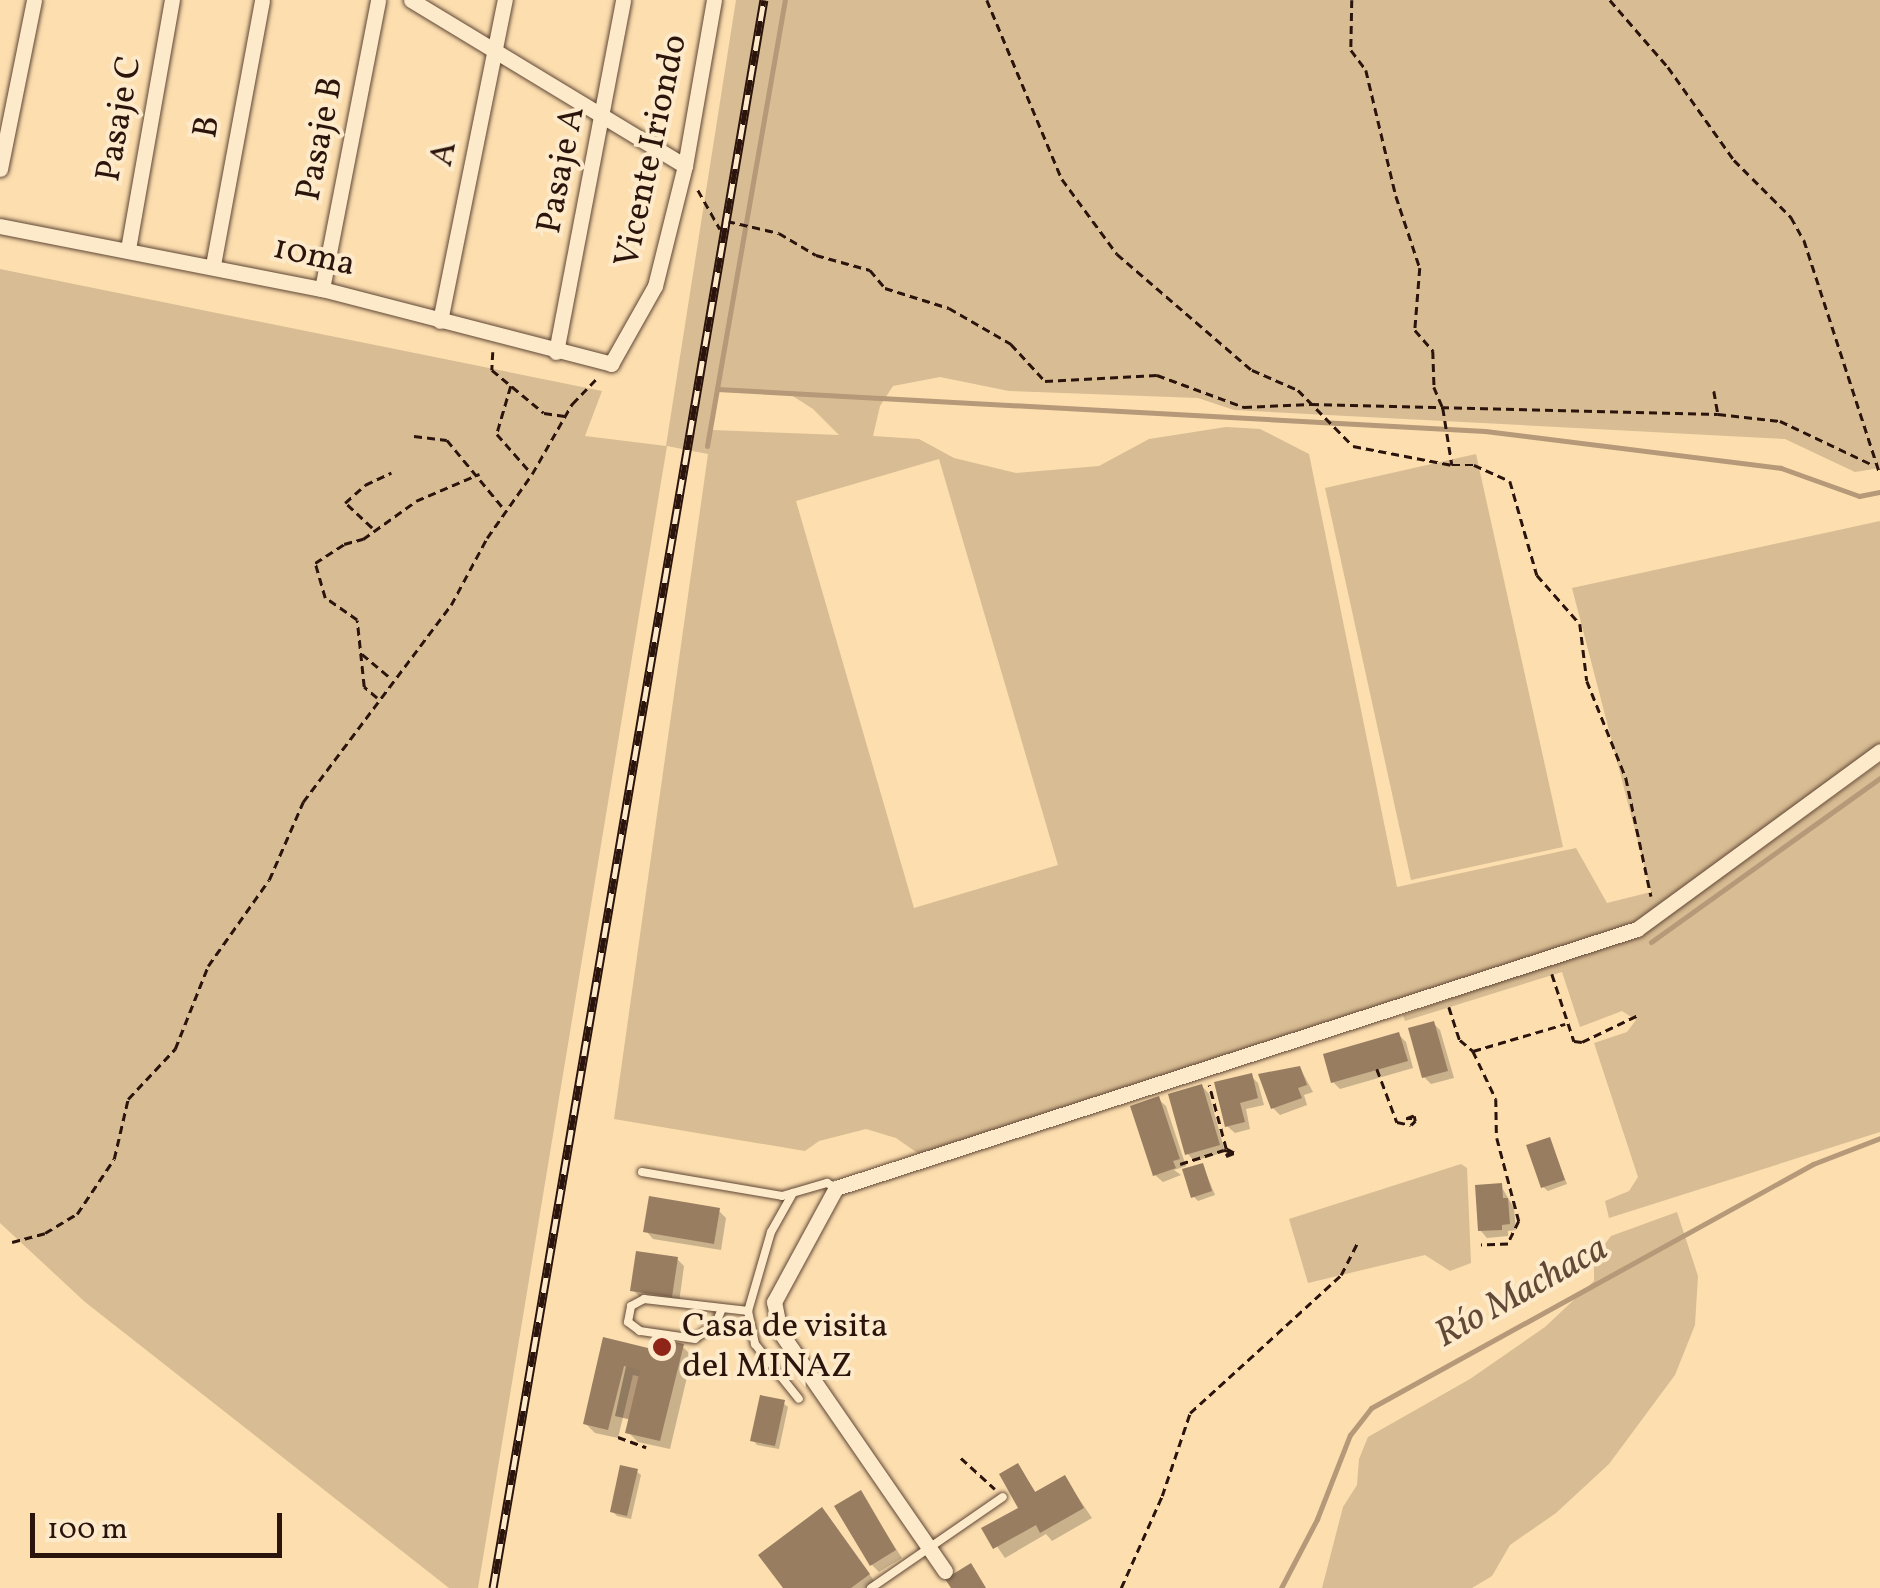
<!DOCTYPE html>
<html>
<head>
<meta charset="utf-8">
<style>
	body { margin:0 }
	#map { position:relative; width:1880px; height:1588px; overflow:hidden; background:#fcdeaf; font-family:Vollkorn,serif }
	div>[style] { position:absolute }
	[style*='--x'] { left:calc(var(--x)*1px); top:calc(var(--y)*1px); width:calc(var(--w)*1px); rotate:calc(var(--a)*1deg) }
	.green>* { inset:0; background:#d8bc93 }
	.water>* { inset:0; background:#b59978 }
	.shadow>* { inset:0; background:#0003 }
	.stream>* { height:5px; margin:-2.5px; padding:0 2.5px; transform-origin:2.5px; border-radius:2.5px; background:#b59978 }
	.building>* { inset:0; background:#987d61 }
	.path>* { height:2.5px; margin-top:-1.25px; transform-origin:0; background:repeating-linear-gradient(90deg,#2b140c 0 8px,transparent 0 13px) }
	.roads { filter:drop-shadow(0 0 2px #5f4635) drop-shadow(0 0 2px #5f4635) }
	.lane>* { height:8px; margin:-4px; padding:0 4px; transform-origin:4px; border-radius:4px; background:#fdeacb }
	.street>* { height:15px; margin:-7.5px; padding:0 7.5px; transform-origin:7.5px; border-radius:7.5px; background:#fdeacb }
	.rail>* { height:9px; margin-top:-4.5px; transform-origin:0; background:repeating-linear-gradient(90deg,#fdeacb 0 15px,#2b140c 0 30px); box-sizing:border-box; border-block:2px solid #2b140c }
	.dots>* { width:28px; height:28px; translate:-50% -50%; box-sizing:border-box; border:5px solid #fdeacb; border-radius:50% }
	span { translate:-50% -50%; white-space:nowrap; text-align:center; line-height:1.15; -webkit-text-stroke:8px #fdeacb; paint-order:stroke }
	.street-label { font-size:35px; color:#2b140c }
	.poi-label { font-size:35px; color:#2b140c }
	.left { translate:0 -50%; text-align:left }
	.water-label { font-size:38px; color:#624937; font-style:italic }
	.scale { position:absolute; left:30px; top:1513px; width:252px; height:45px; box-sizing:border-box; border:5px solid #2b140c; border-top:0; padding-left:12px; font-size:30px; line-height:35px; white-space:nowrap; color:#2b140c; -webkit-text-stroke:8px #fdeacb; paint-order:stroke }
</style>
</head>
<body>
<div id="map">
	<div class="green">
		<div style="clip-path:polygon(evenodd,736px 0,1880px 0,1880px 468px,1855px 472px,1785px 439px,1234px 410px,1198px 398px,1009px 391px,940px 377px,893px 386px,880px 406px,873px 436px,919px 439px,954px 458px,1016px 473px,1099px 466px,1149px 439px,1226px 427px,1260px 429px,1309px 454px,1397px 887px,1576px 848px,1607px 903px,1651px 892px,1572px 588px,1880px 521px,1880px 753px,1637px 929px,926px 1159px,896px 1138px,866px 1129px,819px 1141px,805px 1151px,614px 1119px,708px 454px,667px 446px,478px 1588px,449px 1588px,85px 1302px,0 1223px,0 269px,602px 391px,585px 436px,666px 446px,736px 0,719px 390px,788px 393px,813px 409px,839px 435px,712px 430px,719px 390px,736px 0,939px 459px,1058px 865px,914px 908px,796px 501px,939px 459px)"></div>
		<div style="clip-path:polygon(1476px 454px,1563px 847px,1411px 880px,1325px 488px)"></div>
		<div style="clip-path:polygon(1880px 763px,1880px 1132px,1609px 1218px,1605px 1201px,1629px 1191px,1638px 1177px,1594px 1043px,1627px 1032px,1636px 1020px,1622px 1011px,1580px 1027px,1562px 972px,1405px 1021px,1403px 1015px,1648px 931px)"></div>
		<div style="clip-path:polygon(1461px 1164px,1467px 1168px,1471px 1263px,1450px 1271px,1425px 1255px,1308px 1283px,1289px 1219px)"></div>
		<div style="clip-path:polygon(1677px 1212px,1698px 1276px,1695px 1325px,1675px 1375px,1609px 1464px,1556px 1513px,1510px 1545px,1492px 1576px,1472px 1588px,1322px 1588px,1343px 1507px,1357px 1485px,1359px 1459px,1368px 1437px,1470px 1379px,1545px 1327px,1594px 1281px,1594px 1258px,1611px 1236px)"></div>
	</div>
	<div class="water">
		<div style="clip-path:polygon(627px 1362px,644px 1366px,632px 1420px,615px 1416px)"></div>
	</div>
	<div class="shadow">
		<div style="clip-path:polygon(1433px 1023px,1440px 1030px,1454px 1078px,1431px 1084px,1424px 1077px)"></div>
		<div style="clip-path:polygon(1399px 1035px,1406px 1042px,1413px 1068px,1340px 1089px,1333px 1082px)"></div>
		<div style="clip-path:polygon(1300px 1068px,1313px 1092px,1304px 1095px,1307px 1105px,1280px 1115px,1273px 1108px)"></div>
		<div style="clip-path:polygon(1251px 1076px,1258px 1083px,1264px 1105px,1246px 1109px,1250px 1129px,1235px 1133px,1227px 1126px)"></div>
		<div style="clip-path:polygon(1202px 1086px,1209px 1094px,1225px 1152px,1194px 1161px,1187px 1153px)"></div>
		<div style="clip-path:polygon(1158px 1099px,1166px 1106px,1186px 1166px,1174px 1170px,1181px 1175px,1163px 1182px,1155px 1175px)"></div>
		<div style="clip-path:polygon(1549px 1139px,1567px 1184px,1548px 1191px,1543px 1187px)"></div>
		<div style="clip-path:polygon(1203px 1166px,1215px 1195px,1198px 1201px,1193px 1196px)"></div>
		<div style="clip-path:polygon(1501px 1186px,1514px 1208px,1516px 1230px,1508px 1231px,1508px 1236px,1487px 1238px,1480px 1230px)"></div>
		<div style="clip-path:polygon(719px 1211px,726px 1218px,721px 1250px,653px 1239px,646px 1231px)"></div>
		<div style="clip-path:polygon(677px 1259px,684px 1266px,679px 1303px,640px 1297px,633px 1290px)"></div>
		<div style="clip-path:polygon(605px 1340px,654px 1352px,682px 1346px,692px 1356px,670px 1449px,638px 1442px,628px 1432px,641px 1377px,633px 1375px,618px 1438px,595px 1433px,585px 1423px)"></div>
		<div style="clip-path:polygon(783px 1403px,788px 1407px,779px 1449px,757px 1445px,753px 1440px)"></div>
		<div style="clip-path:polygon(1018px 1466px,1037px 1494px,1065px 1478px,1092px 1518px,1052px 1541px,1046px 1534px,1005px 1558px,985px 1529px,1022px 1508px)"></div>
		<div style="clip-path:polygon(636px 1471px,641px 1475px,631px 1519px,617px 1516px,612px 1511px)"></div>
		<div style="clip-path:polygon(860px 1493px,902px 1558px,879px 1572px,872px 1565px)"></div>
		<div style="clip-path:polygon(829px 1518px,875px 1582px,867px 1588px,786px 1588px)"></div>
	</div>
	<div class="stream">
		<div style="--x:717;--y:389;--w:769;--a:3.13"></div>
		<div style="--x:1485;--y:431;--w:298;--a:7.1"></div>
		<div style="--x:1781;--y:468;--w:83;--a:19.7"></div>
		<div style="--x:1859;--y:496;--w:21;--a:-11"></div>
		<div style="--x:707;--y:446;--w:453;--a:-80.1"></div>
		<div style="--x:1651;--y:942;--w:282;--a:-35.6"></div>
		<div style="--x:1281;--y:1588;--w:78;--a:-62.4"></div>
		<div style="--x:1317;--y:1519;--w:90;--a:-68.6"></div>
		<div style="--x:1350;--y:1435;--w:34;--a:-52"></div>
		<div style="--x:1371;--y:1408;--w:505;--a:-28.9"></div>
		<div style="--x:1813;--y:1164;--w:72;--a:-21.2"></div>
	</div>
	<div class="building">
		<div style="clip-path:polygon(1434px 1021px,1448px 1071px,1422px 1078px,1408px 1028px)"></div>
		<div style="clip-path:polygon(1399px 1032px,1408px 1061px,1331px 1083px,1323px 1054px)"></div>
		<div style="clip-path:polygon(1300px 1066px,1307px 1085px,1298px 1088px,1302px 1098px,1271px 1109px,1258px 1074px)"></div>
		<div style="clip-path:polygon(1252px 1073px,1258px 1098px,1240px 1103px,1245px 1122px,1225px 1127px,1214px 1082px)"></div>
		<div style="clip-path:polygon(1202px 1084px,1220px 1145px,1185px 1155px,1168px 1094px)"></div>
		<div style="clip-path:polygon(1159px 1096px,1180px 1159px,1173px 1161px,1176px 1168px,1153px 1176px,1130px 1106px)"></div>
		<div style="clip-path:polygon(1550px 1137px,1565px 1180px,1541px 1188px,1526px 1145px)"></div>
		<div style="clip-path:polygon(1203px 1163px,1212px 1191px,1191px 1198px,1182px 1169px)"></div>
		<div style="clip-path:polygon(1502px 1183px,1503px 1198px,1508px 1198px,1510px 1224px,1502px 1225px,1502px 1230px,1478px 1231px,1475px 1185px)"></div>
		<div style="clip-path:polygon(649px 1196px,720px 1208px,714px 1244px,643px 1232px)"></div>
		<div style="clip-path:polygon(636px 1251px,678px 1257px,672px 1297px,630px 1291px)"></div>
		<div style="clip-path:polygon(603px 1337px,652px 1349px,655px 1337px,684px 1344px,660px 1441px,625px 1433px,640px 1370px,624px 1366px,608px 1430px,583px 1424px)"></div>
		<div style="clip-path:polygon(760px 1395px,785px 1400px,775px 1446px,750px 1441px)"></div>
		<div style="clip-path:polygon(1018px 1463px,1035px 1492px,1065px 1475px,1084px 1508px,1040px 1533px,1036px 1525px,993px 1549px,981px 1528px,1018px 1508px,999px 1474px)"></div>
		<div style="clip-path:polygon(620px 1465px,638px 1469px,627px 1516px,610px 1512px)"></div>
		<div style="clip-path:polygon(861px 1490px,896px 1550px,870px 1566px,834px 1506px)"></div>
		<div style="clip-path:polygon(822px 1507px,870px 1574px,851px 1588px,783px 1588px,758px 1555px)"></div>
		<div style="clip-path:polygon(971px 1563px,986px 1588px,951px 1588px,945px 1579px)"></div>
	</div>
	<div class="path">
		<div style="--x:987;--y:0;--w:194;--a:67.3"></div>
		<div style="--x:1062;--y:179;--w:93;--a:53.7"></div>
		<div style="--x:1117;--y:254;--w:178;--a:40.7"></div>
		<div style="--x:1252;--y:370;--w:50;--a:23.5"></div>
		<div style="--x:1298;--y:390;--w:78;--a:45.5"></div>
		<div style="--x:1353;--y:446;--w:101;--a:10.9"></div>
		<div style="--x:1452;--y:465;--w:22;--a:0"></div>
		<div style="--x:1474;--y:465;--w:39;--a:24"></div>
		<div style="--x:1510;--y:481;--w:98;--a:74"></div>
		<div style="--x:1537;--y:575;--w:65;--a:48.7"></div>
		<div style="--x:1580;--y:624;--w:57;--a:83"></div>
		<div style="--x:1587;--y:681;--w:105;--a:68.1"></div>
		<div style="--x:1626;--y:778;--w:121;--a:78"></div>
		<div style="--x:1352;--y:0;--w:50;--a:91.1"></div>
		<div style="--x:1351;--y:50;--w:25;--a:53"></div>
		<div style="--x:1366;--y:70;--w:130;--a:76.6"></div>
		<div style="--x:1396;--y:196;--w:76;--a:71.6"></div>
		<div style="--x:1420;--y:268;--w:62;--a:94.6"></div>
		<div style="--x:1415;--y:330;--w:28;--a:49"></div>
		<div style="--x:1433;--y:351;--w:36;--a:88"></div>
		<div style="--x:1434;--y:387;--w:23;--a:67"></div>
		<div style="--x:1443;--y:408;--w:58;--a:81"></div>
		<div style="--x:1610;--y:0;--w:89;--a:49.1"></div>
		<div style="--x:1668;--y:67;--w:114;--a:54.6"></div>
		<div style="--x:1734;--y:160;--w:81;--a:45"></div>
		<div style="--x:1791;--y:217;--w:26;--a:61"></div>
		<div style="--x:1804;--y:240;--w:246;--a:72"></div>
		<div style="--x:698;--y:190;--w:45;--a:60.6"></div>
		<div style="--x:720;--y:229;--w:11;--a:-49"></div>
		<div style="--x:727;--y:221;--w:53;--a:13"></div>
		<div style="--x:779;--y:233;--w:43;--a:30.7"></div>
		<div style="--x:816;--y:255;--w:56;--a:15.5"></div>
		<div style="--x:870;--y:270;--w:23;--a:50"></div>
		<div style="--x:885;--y:288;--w:67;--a:17.4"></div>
		<div style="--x:949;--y:308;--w:72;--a:30.1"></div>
		<div style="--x:1011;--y:344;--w:50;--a:47.4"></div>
		<div style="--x:1045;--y:381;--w:112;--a:-3.1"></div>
		<div style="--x:1157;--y:375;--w:93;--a:20.2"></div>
		<div style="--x:1244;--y:407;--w:67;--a:-2.6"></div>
		<div style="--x:1311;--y:404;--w:407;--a:1.4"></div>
		<div style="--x:493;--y:352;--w:18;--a:93"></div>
		<div style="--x:492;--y:370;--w:67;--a:39.6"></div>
		<div style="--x:544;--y:413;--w:21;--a:8"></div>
		<div style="--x:511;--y:386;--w:50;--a:106.3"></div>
		<div style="--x:497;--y:434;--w:52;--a:48.9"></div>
		<div style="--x:1714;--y:391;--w:23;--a:80"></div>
		<div style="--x:1718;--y:414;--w:62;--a:6.4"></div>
		<div style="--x:1780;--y:421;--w:103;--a:25.3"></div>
		<div style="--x:414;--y:436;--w:33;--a:7"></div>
		<div style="--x:447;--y:440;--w:91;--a:50.4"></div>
		<div style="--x:372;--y:528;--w:37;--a:-137"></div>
		<div style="--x:345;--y:503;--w:27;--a:-42"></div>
		<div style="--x:365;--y:485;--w:29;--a:-25"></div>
		<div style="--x:362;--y:654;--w:38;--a:40"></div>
		<div style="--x:377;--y:698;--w:17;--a:-140"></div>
		<div style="--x:364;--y:687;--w:67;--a:-96"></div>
		<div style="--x:357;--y:620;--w:39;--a:-145"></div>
		<div style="--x:325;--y:598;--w:36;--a:-106"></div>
		<div style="--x:315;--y:563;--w:35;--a:-33"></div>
		<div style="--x:344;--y:544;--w:20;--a:-15"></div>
		<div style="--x:363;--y:539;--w:65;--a:-35.6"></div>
		<div style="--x:416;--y:501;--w:69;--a:-23.2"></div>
		<div style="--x:1552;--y:974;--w:71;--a:71.8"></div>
		<div style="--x:1574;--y:1041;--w:8;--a:7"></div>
		<div style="--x:1582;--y:1042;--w:62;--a:-25.7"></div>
		<div style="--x:1449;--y:1007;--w:35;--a:72"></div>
		<div style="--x:1460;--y:1040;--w:17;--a:40"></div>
		<div style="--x:1473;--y:1051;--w:53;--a:64.4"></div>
		<div style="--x:1496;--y:1099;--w:39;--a:89"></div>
		<div style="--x:1497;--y:1138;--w:86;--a:75.2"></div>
		<div style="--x:1519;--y:1221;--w:25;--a:116"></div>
		<div style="--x:1508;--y:1244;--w:27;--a:178"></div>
		<div style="--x:1473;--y:1051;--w:96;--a:-16.4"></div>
		<div style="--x:1377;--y:1069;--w:57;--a:69.3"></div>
		<div style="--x:1397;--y:1122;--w:14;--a:12"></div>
		<div style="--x:1411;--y:1125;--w:6;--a:-45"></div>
		<div style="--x:1415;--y:1121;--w:5;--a:-101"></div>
		<div style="--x:1414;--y:1116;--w:9;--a:159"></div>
		<div style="--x:1406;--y:1119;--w:6;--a:0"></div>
		<div style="--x:1180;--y:1164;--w:46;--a:-17.7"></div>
		<div style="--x:1224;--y:1150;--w:7;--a:8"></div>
		<div style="--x:1231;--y:1151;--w:7;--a:135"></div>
		<div style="--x:1226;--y:1156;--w:9;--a:-21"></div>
		<div style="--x:1234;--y:1153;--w:9;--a:-153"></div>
		<div style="--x:1226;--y:1149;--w:66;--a:-104.9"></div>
		<div style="--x:12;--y:1242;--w:34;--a:-15"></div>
		<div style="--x:45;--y:1233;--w:37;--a:-31"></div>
		<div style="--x:77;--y:1214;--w:66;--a:-56.1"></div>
		<div style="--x:114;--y:1159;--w:62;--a:-76.9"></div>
		<div style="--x:128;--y:1099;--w:69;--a:-46.8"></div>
		<div style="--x:175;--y:1049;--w:89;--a:-68.3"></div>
		<div style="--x:208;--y:966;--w:105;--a:-54.7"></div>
		<div style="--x:269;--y:880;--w:85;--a:-66.4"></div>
		<div style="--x:303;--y:802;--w:246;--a:-53.1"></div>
		<div style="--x:451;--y:605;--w:76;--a:-61.8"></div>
		<div style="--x:487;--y:538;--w:78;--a:-54.9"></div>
		<div style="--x:532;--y:474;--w:81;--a:-60.3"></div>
		<div style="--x:572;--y:404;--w:35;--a:-46"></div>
		<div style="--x:618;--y:1437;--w:30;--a:20"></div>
		<div style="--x:961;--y:1458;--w:46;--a:42.4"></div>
		<div style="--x:1121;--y:1588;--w:101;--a:-66"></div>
		<div style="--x:1162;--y:1496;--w:88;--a:-71.4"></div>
		<div style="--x:1190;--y:1413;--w:205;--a:-42.4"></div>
		<div style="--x:1341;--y:1275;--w:36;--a:-63"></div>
	</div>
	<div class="roads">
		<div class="lane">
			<div style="--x:642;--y:1172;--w:142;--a:9.7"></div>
			<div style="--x:782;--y:1196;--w:47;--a:-16.1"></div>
			<div style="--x:827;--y:1183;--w:10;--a:29"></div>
			<div style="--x:793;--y:1193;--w:45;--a:119.4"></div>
			<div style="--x:771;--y:1232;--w:82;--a:106.2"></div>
			<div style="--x:748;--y:1311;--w:34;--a:78"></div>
			<div style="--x:755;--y:1344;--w:70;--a:51.3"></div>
			<div style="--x:721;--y:1311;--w:13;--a:113"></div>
			<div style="--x:716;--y:1323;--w:26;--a:143"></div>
			<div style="--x:695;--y:1339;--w:56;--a:-171.7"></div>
			<div style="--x:640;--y:1331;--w:15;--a:-143"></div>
			<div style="--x:628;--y:1322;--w:16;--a:-79"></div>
			<div style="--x:631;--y:1306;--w:15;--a:-28"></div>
			<div style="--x:644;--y:1299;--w:105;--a:6.6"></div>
			<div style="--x:871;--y:1588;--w:160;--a:-34.6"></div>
		</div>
		<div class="street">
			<div style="--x:411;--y:0;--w:320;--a:31.2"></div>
			<div style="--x:0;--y:169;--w:172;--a:-78.6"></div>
			<div style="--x:0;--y:226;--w:328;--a:11.1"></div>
			<div style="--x:322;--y:289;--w:299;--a:14.5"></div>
			<div style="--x:611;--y:364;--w:90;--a:-60.6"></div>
			<div style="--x:655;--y:286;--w:124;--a:-76"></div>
			<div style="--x:685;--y:166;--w:169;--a:-80.1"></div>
			<div style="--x:128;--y:249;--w:253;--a:-80"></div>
			<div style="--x:213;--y:265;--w:269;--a:-79.5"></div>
			<div style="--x:322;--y:289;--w:294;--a:-79"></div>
			<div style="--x:440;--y:321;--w:328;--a:-78.6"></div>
			<div style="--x:556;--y:352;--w:358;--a:-79.2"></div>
			<div style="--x:945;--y:1571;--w:290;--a:-124.6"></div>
			<div style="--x:780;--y:1332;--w:31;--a:-101"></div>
			<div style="--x:774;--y:1302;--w:130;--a:-61.5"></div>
			<div style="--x:836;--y:1188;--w:842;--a:-17.92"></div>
			<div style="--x:1637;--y:929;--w:301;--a:-36.2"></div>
		</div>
	</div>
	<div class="rail">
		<div style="--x:493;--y:1588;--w:1611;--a:-80.32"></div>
	</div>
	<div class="dots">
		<div style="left:662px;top:1347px;background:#8f2418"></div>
	</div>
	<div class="street-label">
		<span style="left:120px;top:119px;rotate:-80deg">Pasaje C</span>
		<span style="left:208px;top:127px;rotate:-80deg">B</span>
		<span style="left:321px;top:139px;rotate:-79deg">Pasaje B</span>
		<span style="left:652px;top:151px;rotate:-78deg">Vicente Iriondo</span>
		<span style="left:444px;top:154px;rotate:-78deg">A</span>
		<span style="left:562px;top:170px;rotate:-79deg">Pasaje A</span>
		<span style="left:314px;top:257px;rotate:13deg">10ma</span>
	</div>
	<div class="poi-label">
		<span class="left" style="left:682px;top:1347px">Casa de visita<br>del MINAZ</span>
	</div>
	<div class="water-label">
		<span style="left:1522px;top:1293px;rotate:-29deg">Río Machaca</span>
	</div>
	<div class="scale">100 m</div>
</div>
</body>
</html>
